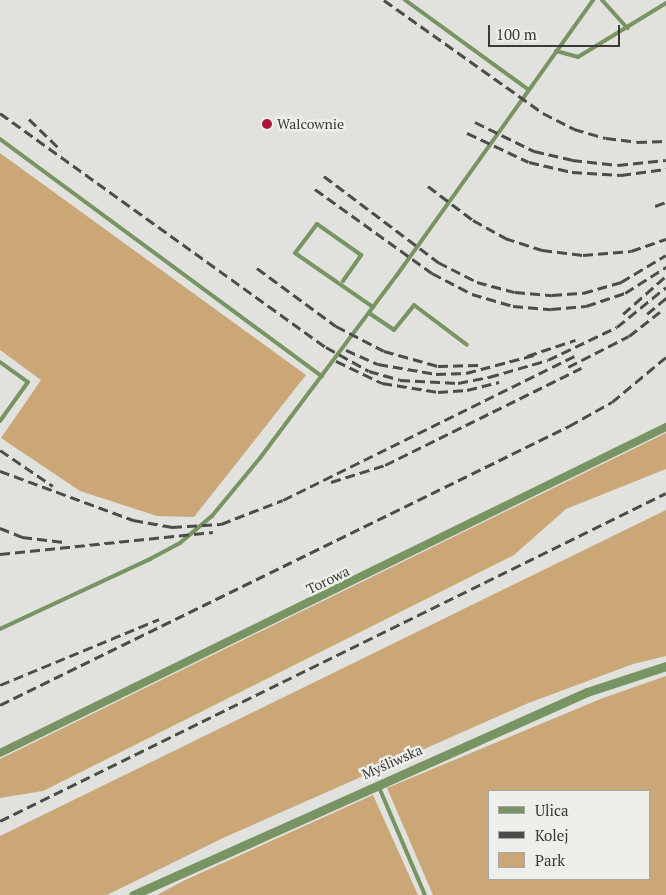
<!DOCTYPE html>
<html>
<head>
<meta charset="utf-8">
<style>
	body { margin:0 }
	#map { position:relative; width:666px; height:895px; overflow:hidden; background:#e1e1de; font-family:"PT Serif",serif }
	div>[style] { position:absolute }
	[style*='--x'] { left:calc(var(--x)*1px); top:calc(var(--y)*1px); width:calc(var(--w)*1px); rotate:calc(var(--a)*1deg) }
	.green>* { inset:0; background:#cba777 }
	.service>* { height:4px; margin:-2px; padding:0 2px; transform-origin:2px; border-radius:2px; background:#789463 }
	.minor>* { height:8px; margin:-4px; padding:0 4px; transform-origin:4px; border-radius:4px; background:#789463 }
	.tertiary>* { height:9px; margin:-4.5px; padding:0 4.5px; transform-origin:4.5px; border-radius:4.5px; background:#789463 }
	.rail>* { height:2.5px; margin-top:-1.25px; transform-origin:0; background:repeating-linear-gradient(90deg,#4c4d4b 0 10px,transparent 0 15px) }
	.dots>* { width:14px; height:14px; translate:-50% -50%; box-sizing:border-box; border:2px solid #eeefeb; border-radius:50% }
	span { translate:-50% -50%; white-space:nowrap; text-align:center; line-height:1.15; -webkit-text-stroke:5px #eeefeb; paint-order:stroke }
	.poi-label { font-size:14px; color:#393a38 }
	.left { translate:0 -50%; text-align:left }
	.street-label { font-size:14px; color:#393a38 }
	.legend { position:absolute; left:488px; top:790px; width:162px; height:90px; box-sizing:border-box; background:#eeefeb; border:1px solid #a6a7a3; margin:0; padding:6px 9px; list-style:none; font-size:15px; color:#393a38 }
	.legend li { display:flex; align-items:center; gap:10px; height:25px }
	.legend b { width:25px; border:1px solid #a6a7a3 }
	.scale { position:absolute; left:488px; top:25px; width:132px; height:22px; box-sizing:border-box; border:2px solid #393a38; border-top:0; padding-left:6px; font-size:15px; line-height:18px; white-space:nowrap; color:#393a38; -webkit-text-stroke:4px #eeefeb; paint-order:stroke }
</style>
</head>
<body>
<div id="map">
	<div class="green">
		<div style="clip-path:polygon(0 153px,306px 375px,194px 517px,157px 516px,80px 491px,1px 438px,41px 380px,0 350px)"></div>
		<div style="clip-path:polygon(666px 433px,666px 469px,566px 509px,514px 555px,43px 791px,0 798px,0 759px)"></div>
		<div style="clip-path:polygon(666px 510px,666px 656px,633px 664px,526px 704px,223px 838px,107px 895px,0 895px,0 836px)"></div>
		<div style="clip-path:polygon(evenodd,666px 676px,666px 895px,433px 895px,387px 788px,603px 698px,666px 676px,490px 791px,650px 791px,650px 879px,490px 879px,490px 791px)"></div>
		<div style="clip-path:polygon(373px 795px,418px 895px,157px 895px,183px 881px)"></div>
	</div>
	<div class="service">
		<div style="--x:405;--y:0;--w:153;--a:36"></div>
		<div style="--x:602;--y:0;--w:38;--a:48"></div>
		<div style="--x:556;--y:51;--w:23;--a:15"></div>
		<div style="--x:578;--y:57;--w:103;--a:-31.5"></div>
		<div style="--x:0;--y:139;--w:400;--a:36.4"></div>
		<div style="--x:343;--y:281;--w:32;--a:-55"></div>
		<div style="--x:361;--y:255;--w:54;--a:-144.8"></div>
		<div style="--x:317;--y:224;--w:36;--a:127"></div>
		<div style="--x:295;--y:253;--w:95;--a:34.7"></div>
		<div style="--x:369;--y:313;--w:30;--a:34"></div>
		<div style="--x:394;--y:330;--w:32;--a:-51"></div>
		<div style="--x:414;--y:305;--w:66;--a:37"></div>
		<div style="--x:0;--y:362;--w:34;--a:36"></div>
		<div style="--x:28;--y:382;--w:48;--a:125.7"></div>
		<div style="--x:0;--y:629;--w:166;--a:-25"></div>
		<div style="--x:150;--y:559;--w:34;--a:-28"></div>
		<div style="--x:180;--y:543;--w:42;--a:-40.2"></div>
		<div style="--x:212;--y:516;--w:75;--a:-50.4"></div>
		<div style="--x:260;--y:458;--w:229;--a:-53.2"></div>
		<div style="--x:397;--y:275;--w:338;--a:-54.5"></div>
		<div style="--x:378;--y:785;--w:120;--a:66.9"></div>
	</div>
	<div class="minor">
		<div style="--x:0;--y:753;--w:742;--a:-26.08"></div>
	</div>
	<div class="tertiary">
		<div style="--x:133;--y:895;--w:497;--a:-24.1"></div>
		<div style="--x:587;--y:692;--w:83;--a:-18.2"></div>
	</div>
	<div class="rail">
		<div style="--x:384;--y:0;--w:195;--a:35.4"></div>
		<div style="--x:543;--y:113;--w:35;--a:27"></div>
		<div style="--x:574;--y:129;--w:33;--a:16"></div>
		<div style="--x:606;--y:138;--w:31;--a:7"></div>
		<div style="--x:637;--y:142;--w:29;--a:-2"></div>
		<div style="--x:0;--y:113;--w:401;--a:35.7"></div>
		<div style="--x:326;--y:347;--w:49;--a:29.2"></div>
		<div style="--x:369;--y:371;--w:32;--a:16"></div>
		<div style="--x:400;--y:380;--w:58;--a:3"></div>
		<div style="--x:458;--y:383;--w:32;--a:-11"></div>
		<div style="--x:489;--y:377;--w:61;--a:-16.1"></div>
		<div style="--x:548;--y:360;--w:76;--a:-25.6"></div>
		<div style="--x:617;--y:327;--w:63;--a:-39.2"></div>
		<div style="--x:29;--y:119;--w:45;--a:44.1"></div>
		<div style="--x:475;--y:122;--w:66;--a:26.2"></div>
		<div style="--x:534;--y:151;--w:39;--a:13"></div>
		<div style="--x:572;--y:160;--w:46;--a:6.2"></div>
		<div style="--x:618;--y:165;--w:48;--a:-5.9"></div>
		<div style="--x:467;--y:133;--w:68;--a:25.1"></div>
		<div style="--x:529;--y:162;--w:44;--a:13.1"></div>
		<div style="--x:572;--y:172;--w:49;--a:3.5"></div>
		<div style="--x:621;--y:175;--w:45;--a:-7.6"></div>
		<div style="--x:324;--y:176;--w:143;--a:37"></div>
		<div style="--x:438;--y:262;--w:44;--a:27.1"></div>
		<div style="--x:477;--y:282;--w:39;--a:15"></div>
		<div style="--x:515;--y:292;--w:37;--a:5"></div>
		<div style="--x:552;--y:295;--w:31;--a:-4"></div>
		<div style="--x:583;--y:293;--w:40;--a:-16"></div>
		<div style="--x:621;--y:282;--w:52;--a:-31"></div>
		<div style="--x:428;--y:186;--w:56;--a:37.1"></div>
		<div style="--x:473;--y:220;--w:37;--a:29"></div>
		<div style="--x:505;--y:238;--w:39;--a:18"></div>
		<div style="--x:542;--y:250;--w:41;--a:7"></div>
		<div style="--x:583;--y:255;--w:48;--a:-4.8"></div>
		<div style="--x:631;--y:251;--w:37;--a:-19"></div>
		<div style="--x:315;--y:189;--w:144;--a:35.7"></div>
		<div style="--x:432;--y:273;--w:45;--a:27.7"></div>
		<div style="--x:472;--y:294;--w:43;--a:16.3"></div>
		<div style="--x:513;--y:306;--w:38;--a:5"></div>
		<div style="--x:551;--y:309;--w:35;--a:-5"></div>
		<div style="--x:586;--y:306;--w:41;--a:-18.4"></div>
		<div style="--x:625;--y:293;--w:49;--a:-32.4"></div>
		<div style="--x:655;--y:206;--w:12;--a:-20"></div>
		<div style="--x:257;--y:268;--w:98;--a:36.3"></div>
		<div style="--x:336;--y:326;--w:54;--a:27.5"></div>
		<div style="--x:384;--y:351;--w:56;--a:15.5"></div>
		<div style="--x:438;--y:366;--w:40;--a:-1.4"></div>
		<div style="--x:623;--y:314;--w:57;--a:-41.5"></div>
		<div style="--x:647;--y:314;--w:25;--a:-40"></div>
		<div style="--x:346;--y:350;--w:35;--a:24"></div>
		<div style="--x:378;--y:364;--w:59;--a:9.8"></div>
		<div style="--x:436;--y:374;--w:30;--a:-2"></div>
		<div style="--x:466;--y:373;--w:70;--a:-14.8"></div>
		<div style="--x:527;--y:356;--w:51;--a:-18.4"></div>
		<div style="--x:336;--y:361;--w:51;--a:25.6"></div>
		<div style="--x:382;--y:383;--w:57;--a:9.1"></div>
		<div style="--x:438;--y:392;--w:29;--a:-4"></div>
		<div style="--x:467;--y:390;--w:33;--a:-14"></div>
		<div style="--x:568;--y:367;--w:68;--a:-26.9"></div>
		<div style="--x:629;--y:336;--w:39;--a:-38"></div>
		<div style="--x:0;--y:450;--w:64;--a:34.2"></div>
		<div style="--x:0;--y:471;--w:142;--a:20.2"></div>
		<div style="--x:133;--y:520;--w:40;--a:10"></div>
		<div style="--x:172;--y:527;--w:49;--a:-3.5"></div>
		<div style="--x:221;--y:524;--w:66;--a:-21.2"></div>
		<div style="--x:283;--y:500;--w:327;--a:-26.3"></div>
		<div style="--x:331;--y:482;--w:57;--a:-17.5"></div>
		<div style="--x:385;--y:465;--w:219;--a:-26.3"></div>
		<div style="--x:0;--y:528;--w:24;--a:22"></div>
		<div style="--x:22;--y:537;--w:42;--a:6.8"></div>
		<div style="--x:0;--y:554;--w:214;--a:-5.9"></div>
		<div style="--x:0;--y:685;--w:172;--a:-22.5"></div>
		<div style="--x:0;--y:705;--w:634;--a:-26.12"></div>
		<div style="--x:569;--y:426;--w:49;--a:-29.2"></div>
		<div style="--x:612;--y:402;--w:70;--a:-39.8"></div>
		<div style="--x:0;--y:821;--w:742;--a:-26.22"></div>
	</div>
	<div class="dots">
		<div style="left:267px;top:124px;background:#ab1537"></div>
	</div>
	<div class="poi-label">
		<span class="left" style="left:277px;top:124px">Walcownie</span>
	</div>
	<div class="street-label">
		<span style="left:328px;top:580px;rotate:-26deg">Torowa</span>
		<span style="left:392px;top:762px;rotate:-24deg">Myśliwska</span>
	</div>
	<ul class="legend">
	<li><b style="height:6px;background:#789463"></b>Ulica</li>
	<li><b style="height:6px;background:#4c4d4b"></b>Kolej</li>
	<li><b style="height:14px;background:#cba777"></b>Park</li>
	</ul>
	<div class="scale">100 m</div>
</div>
</body>
</html>
